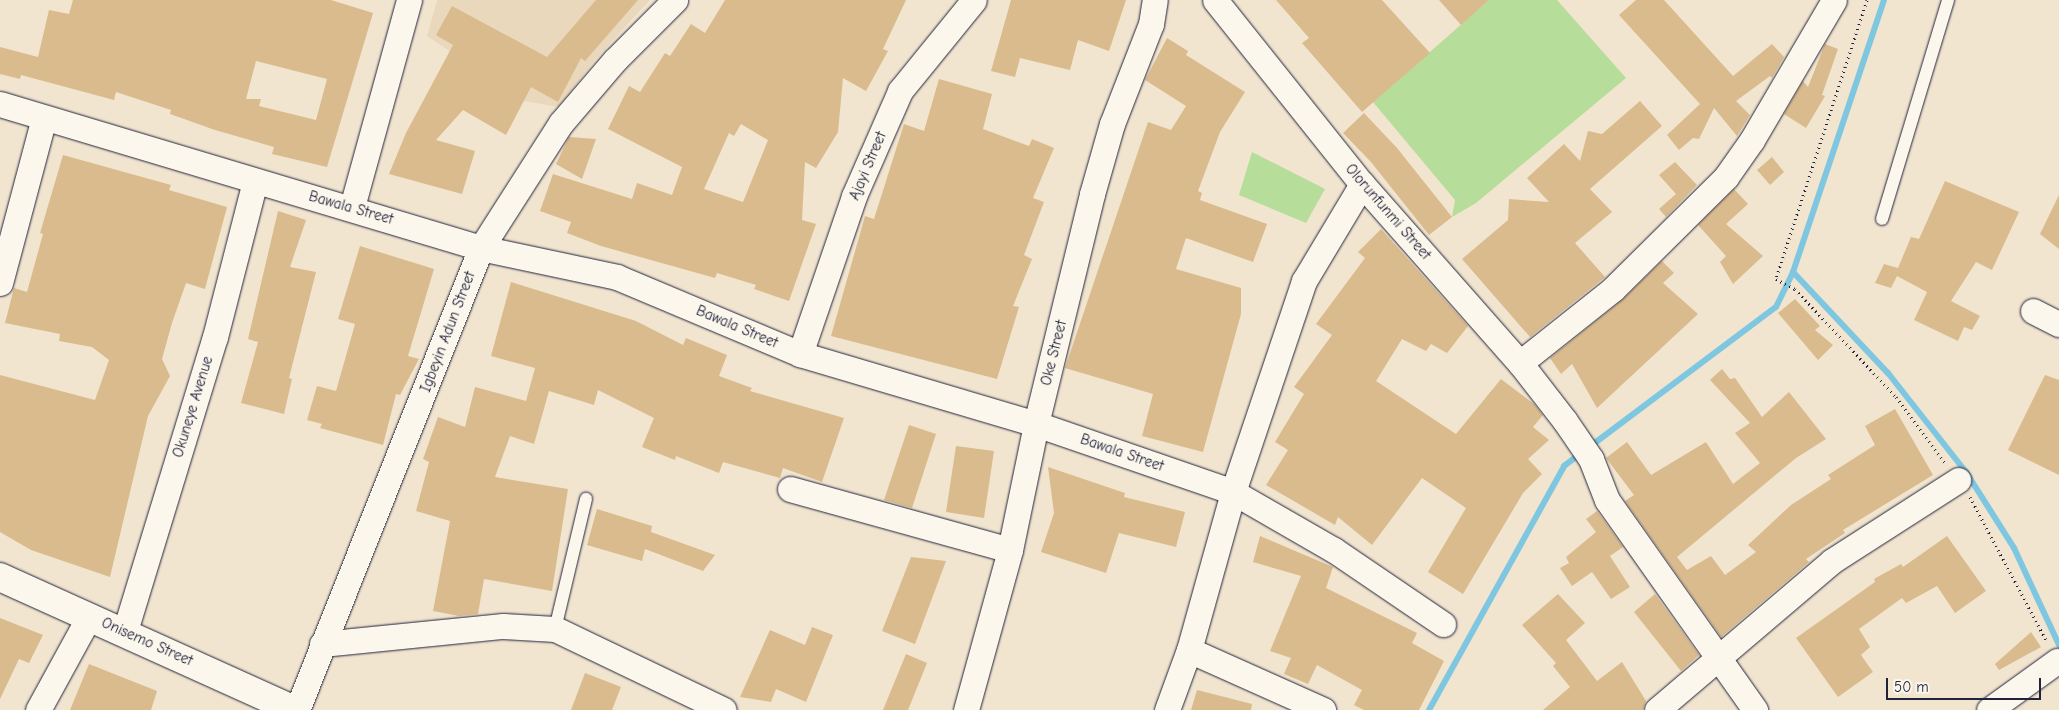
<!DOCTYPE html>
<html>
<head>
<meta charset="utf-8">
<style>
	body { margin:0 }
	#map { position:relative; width:2059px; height:710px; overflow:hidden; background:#f1e5d0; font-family:"Comic Neue",sans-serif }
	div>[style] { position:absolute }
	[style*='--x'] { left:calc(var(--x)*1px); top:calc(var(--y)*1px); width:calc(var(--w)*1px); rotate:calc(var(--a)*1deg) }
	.built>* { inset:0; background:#ead8bc }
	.green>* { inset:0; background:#b6dd99 }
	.stream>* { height:6px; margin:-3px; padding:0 3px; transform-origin:3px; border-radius:3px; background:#7fc7e0 }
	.building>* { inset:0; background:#d9bb8d }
	.path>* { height:3px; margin-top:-1.5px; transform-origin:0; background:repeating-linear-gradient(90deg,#22223b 0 1px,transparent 0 5px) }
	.roads { filter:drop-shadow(0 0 1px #22223b) drop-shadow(0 0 1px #22223b) }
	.service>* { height:12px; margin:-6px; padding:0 6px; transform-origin:6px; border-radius:6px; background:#fbf7ec }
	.minor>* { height:25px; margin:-12.5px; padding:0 12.5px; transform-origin:12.5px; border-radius:12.5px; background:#fbf7ec }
	.tertiary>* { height:28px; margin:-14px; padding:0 14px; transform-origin:14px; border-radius:14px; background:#fbf7ec }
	span { translate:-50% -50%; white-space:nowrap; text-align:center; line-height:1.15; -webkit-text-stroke:4.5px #fbf7ec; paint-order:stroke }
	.street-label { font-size:15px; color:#22223b }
	.scale { position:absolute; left:1886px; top:678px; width:155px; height:22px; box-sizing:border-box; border:2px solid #22223b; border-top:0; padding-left:6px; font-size:15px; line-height:18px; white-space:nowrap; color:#22223b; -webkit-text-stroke:4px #fbf7ec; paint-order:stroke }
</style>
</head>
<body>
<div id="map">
	<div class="built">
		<div style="clip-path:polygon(437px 0,650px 0,594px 61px,559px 107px,524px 101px,427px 36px)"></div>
	</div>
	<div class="green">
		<div style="clip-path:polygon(1489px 0,1557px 0,1626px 78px,1476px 203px,1452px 217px,1455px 200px,1373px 102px)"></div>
		<div style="clip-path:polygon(1252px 152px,1325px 189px,1306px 223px,1239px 195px)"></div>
	</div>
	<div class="stream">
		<div style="--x:1884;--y:0;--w:287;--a:108.5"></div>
		<div style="--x:1793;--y:272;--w:139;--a:46.8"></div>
		<div style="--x:1888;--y:373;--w:126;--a:51.8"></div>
		<div style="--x:1966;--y:472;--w:90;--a:57.7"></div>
		<div style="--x:2014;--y:548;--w:107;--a:65.1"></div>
		<div style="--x:1588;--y:448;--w:235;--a:-36.9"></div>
		<div style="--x:1776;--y:307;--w:39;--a:-64"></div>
		<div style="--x:1429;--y:710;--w:279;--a:-61"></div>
		<div style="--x:1564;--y:466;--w:20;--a:-37"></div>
	</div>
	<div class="building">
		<div style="clip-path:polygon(evenodd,73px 0,331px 0,373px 13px,327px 167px,272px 154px,274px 147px,215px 130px,170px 114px,171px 110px,116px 92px,114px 100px,21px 75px,20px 79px,0 74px,0 47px,38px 57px,49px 10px,69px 14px,73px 0,256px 61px,327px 79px,316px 120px,259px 106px,261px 99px,246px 99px,256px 61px)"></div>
		<div style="clip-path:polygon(596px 0,638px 0,585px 61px,581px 58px,558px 102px,531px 87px,506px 135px,463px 110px,436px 140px,475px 151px,462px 194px,389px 174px,406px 133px,453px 45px,436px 35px,452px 6px,547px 57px)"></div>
		<div style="clip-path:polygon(evenodd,725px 0,906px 0,883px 49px,888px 51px,866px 91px,843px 78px,838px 132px,816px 168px,805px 162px,802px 220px,816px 224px,789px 301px,754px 289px,756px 285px,717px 273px,715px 278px,601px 246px,567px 233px,571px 222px,540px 211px,553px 174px,632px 199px,637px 183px,672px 195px,682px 167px,608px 129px,629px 86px,640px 92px,665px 53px,670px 56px,691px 24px,705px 33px,725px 0,741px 124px,768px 140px,743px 202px,704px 189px,729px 133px,734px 136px,741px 124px)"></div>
		<div style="clip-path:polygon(1011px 0,1126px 0,1109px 51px,1078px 40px,1070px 70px,1020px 58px,1015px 77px,991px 71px)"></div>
		<div style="clip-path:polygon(1276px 0,1382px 0,1430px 53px,1362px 112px,1302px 43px,1309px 38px)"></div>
		<div style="clip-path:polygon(1439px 0,1489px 0,1461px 25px)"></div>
		<div style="clip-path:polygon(1636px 0,1664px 0,1733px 76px,1772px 44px,1784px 57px,1772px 78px,1770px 76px,1736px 101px,1750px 115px,1737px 136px,1714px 108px,1699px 139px,1693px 138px,1679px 150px,1667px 135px,1700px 104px,1619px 15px)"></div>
		<div style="clip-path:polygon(1167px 38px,1188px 51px,1186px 55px,1245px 92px,1220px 132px,1198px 191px,1202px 193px,1200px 200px,1267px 224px,1253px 262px,1186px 238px,1176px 269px,1241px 288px,1241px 314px,1203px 452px,1142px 436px,1153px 394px,1065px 368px,1148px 122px,1171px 130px,1186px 106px,1145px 80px)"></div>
		<div style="clip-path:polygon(1825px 44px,1838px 49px,1822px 95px,1825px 96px,1806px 128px,1784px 114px,1803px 81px,1808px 87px)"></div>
		<div style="clip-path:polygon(939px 79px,992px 94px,983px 129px,1029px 146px,1032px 139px,1054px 148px,1033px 198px,1044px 202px,1024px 255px,1032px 259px,1013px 306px,1019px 307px,997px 379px,831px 336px,865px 216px,874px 219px,904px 124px,924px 131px)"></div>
		<div style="clip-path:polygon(1640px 101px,1662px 126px,1590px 189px,1612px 212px,1575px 243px,1605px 277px,1530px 337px,1462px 259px,1508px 220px,1509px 199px,1549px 202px,1527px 178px,1564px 144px,1580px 161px,1588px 131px,1602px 134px)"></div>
		<div style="clip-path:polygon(1364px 113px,1397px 148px,1452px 217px,1429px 235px,1371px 162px,1343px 133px)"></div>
		<div style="clip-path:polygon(569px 137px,596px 139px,582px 179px,556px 164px)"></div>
		<div style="clip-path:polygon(63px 155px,171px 185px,169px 190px,227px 207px,205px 289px,186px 283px,172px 323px,162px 359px,170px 376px,148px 416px,110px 577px,31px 550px,0 532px,0 375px,95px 400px,109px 360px,92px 347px,59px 341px,60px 334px,5px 323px,14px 288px,27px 292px,43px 234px,40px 233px)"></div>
		<div style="clip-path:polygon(1772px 157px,1784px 172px,1770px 185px,1757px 170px)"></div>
		<div style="clip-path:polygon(1675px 162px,1697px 185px,1666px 217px,1659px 209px,1676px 194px,1659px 175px)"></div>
		<div style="clip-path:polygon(1945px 181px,2019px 212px,1992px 270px,1976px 262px,1951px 301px,1980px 316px,1972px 330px,1964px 327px,1958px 341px,1914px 320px,1927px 292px,1897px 276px,1891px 288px,1875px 283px,1884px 264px,1898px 268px,1911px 237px,1919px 239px)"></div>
		<div style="clip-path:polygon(1734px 189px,1748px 204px,1726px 224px,1763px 256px,1733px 284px,1720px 262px,1726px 256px,1698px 225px)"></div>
		<div style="clip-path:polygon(2059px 195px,2059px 249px,2040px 234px)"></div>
		<div style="clip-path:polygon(278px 211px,306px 220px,290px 267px,316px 272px,289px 378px,292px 379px,284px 414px,241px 403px,258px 342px,248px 339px)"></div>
		<div style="clip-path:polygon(1381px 229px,1468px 326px,1447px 353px,1431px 344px,1426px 351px,1402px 339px,1376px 381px,1456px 434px,1501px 379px,1534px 404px,1543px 415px,1533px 427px,1549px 440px,1528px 459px,1542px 474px,1523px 493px,1463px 594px,1428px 572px,1466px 508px,1422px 478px,1372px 545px,1338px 517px,1335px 525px,1266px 485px,1288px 450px,1275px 442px,1304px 394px,1294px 387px,1332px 335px,1316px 324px,1365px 258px,1358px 252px)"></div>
		<div style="clip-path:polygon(360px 246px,434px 269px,408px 356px,419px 359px,400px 395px,396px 394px,383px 445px,320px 428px,322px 424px,307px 420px,317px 386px,336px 391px,355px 324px,338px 319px)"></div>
		<div style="clip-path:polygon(1662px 261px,1674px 273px,1663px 283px,1698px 314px,1597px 408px,1572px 364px,1561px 374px,1550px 358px,1622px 300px)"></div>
		<div style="clip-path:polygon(511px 282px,636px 321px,683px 345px,686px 338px,727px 355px,719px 376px,752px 388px,750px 391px,844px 418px,822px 482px,783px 468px,780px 478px,723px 462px,719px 473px,676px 456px,675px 460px,642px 447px,654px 418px,598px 390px,594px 405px,549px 391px,534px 444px,510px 436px,495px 477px,568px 489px,552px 591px,484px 579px,478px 614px,459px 616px,433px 611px,450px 521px,416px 511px,429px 462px,423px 459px,438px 417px,465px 427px,475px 387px,526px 401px,535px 368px,491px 356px)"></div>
		<div style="clip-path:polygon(1795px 299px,1820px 326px,1815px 330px,1833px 345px,1818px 360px,1778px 313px)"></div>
		<div style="clip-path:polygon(1722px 369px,1730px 379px,1735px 378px,1762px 417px,1789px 392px,1826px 439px,1796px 458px,1677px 557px,1687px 570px,1711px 556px,1725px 575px,1756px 552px,1748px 545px,1791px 505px,1831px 479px,1828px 475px,1875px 445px,1865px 426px,1895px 409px,1933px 475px,1843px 530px,1845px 533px,1806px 559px,1809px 562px,1721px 637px,1625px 501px,1634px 495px,1606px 458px,1627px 442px,1651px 475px,1706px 442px,1733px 484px,1760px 463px,1735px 433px,1750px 423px,1710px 380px)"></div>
		<div style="clip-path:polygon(2045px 375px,2059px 380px,2059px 475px,2008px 450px)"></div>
		<div style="clip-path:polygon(909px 425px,936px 434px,912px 508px,884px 500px)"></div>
		<div style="clip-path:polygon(956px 446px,994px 451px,984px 518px,946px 512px)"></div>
		<div style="clip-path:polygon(1048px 467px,1125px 493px,1124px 497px,1185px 512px,1176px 547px,1119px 533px,1106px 573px,1041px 552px,1054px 513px)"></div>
		<div style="clip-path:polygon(597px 509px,652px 526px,651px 532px,715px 555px,703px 571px,645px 549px,642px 561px,587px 545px)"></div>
		<div style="clip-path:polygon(1597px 511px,1623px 547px,1610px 556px,1630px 587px,1611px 599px,1592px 572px,1572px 586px,1560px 568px,1569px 563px,1566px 557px,1596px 532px,1586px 519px)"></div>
		<div style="clip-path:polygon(1260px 536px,1333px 567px,1326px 588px,1417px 633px,1412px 643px,1444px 661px,1419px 710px,1364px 710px,1354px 705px,1362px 690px,1317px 665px,1308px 684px,1284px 674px,1291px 658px,1270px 651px,1301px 576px,1253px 562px)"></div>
		<div style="clip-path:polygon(1947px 536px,1986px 591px,1955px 613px,1937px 586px,1906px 603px,1902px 598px,1859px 629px,1870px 647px,1861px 655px,1873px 672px,1838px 697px,1796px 638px,1875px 582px,1874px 579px,1901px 564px,1903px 567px)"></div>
		<div style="clip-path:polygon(911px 557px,946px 561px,915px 644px,882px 631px)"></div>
		<div style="clip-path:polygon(1558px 594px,1585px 623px,1566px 640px,1597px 681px,1622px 662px,1646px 701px,1643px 710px,1543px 710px,1570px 687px,1553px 666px,1556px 663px,1522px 625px)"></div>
		<div style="clip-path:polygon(1655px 594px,1699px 655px,1681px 671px,1634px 612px)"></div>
		<div style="clip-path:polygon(0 618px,43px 635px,29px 663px,19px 659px,0 699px)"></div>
		<div style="clip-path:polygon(812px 627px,833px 635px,806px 702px,776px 689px,771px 702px,740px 697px,770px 630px,805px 645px)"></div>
		<div style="clip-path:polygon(2031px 632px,2041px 647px,1999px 670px,1995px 664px)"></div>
		<div style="clip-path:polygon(906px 654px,927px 663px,908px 710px,883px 710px)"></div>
		<div style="clip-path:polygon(89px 664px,157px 691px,151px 710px,70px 710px)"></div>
		<div style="clip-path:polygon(585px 673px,621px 687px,612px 710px,571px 710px)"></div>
		<div style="clip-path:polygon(1197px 690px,1252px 704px,1251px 710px,1191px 710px)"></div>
	</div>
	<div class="path">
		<div style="--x:1867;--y:0;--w:293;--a:108.1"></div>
		<div style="--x:1776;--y:279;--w:21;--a:28"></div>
		<div style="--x:1795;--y:289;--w:148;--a:46.9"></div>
		<div style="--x:1896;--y:397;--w:81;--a:53.6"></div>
		<div style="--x:1970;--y:497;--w:164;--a:62"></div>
	</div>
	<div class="roads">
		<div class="service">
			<div style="--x:1882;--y:219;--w:229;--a:-73.2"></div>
			<div style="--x:555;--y:629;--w:134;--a:-76.6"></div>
		</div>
		<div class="minor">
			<div style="--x:1215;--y:0;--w:236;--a:51.4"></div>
			<div style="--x:1362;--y:184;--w:239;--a:48.6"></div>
			<div style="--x:1520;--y:363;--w:73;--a:52.2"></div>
			<div style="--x:1565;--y:421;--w:46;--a:55.6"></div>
			<div style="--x:1591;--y:459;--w:44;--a:68.7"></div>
			<div style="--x:1607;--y:500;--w:257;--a:54.8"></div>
			<div style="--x:0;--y:104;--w:502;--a:16.67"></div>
			<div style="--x:481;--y:248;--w:139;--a:12"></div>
			<div style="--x:617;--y:277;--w:199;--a:22.8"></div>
			<div style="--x:800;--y:354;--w:246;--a:16.5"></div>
			<div style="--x:1036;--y:424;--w:208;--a:19"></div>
			<div style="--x:1233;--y:492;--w:116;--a:29.9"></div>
			<div style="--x:1334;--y:550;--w:132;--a:34.2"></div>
			<div style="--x:352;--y:207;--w:215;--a:-74.6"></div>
			<div style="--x:0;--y:283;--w:171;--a:-75.1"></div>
			<div style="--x:2033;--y:311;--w:29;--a:27"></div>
			<div style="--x:800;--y:354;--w:167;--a:-71.1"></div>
			<div style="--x:854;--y:196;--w:115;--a:-66.3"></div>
			<div style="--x:900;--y:91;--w:117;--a:-50.9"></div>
			<div style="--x:1520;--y:363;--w:119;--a:-38.5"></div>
			<div style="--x:1613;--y:289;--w:159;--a:-44.7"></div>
			<div style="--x:1726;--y:177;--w:45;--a:-54.9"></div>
			<div style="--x:1752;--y:140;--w:162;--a:-59.6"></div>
			<div style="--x:790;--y:489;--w:228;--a:15.5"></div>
			<div style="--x:125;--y:631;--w:307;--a:-73"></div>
			<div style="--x:215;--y:337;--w:161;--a:-75.6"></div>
			<div style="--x:322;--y:644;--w:182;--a:-5.7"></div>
			<div style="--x:503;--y:626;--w:52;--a:3.3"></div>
			<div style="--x:555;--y:629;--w:187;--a:25.6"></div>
			<div style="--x:1189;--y:650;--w:147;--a:24.1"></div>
			<div style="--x:38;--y:710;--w:106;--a:-61.3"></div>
			<div style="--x:297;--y:710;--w:497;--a:-68.3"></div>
			<div style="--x:481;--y:248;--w:148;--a:-57.4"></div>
			<div style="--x:561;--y:123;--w:83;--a:-49.4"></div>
			<div style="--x:615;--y:60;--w:85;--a:-45"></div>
			<div style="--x:966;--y:710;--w:166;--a:-74.6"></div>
			<div style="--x:1010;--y:550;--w:129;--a:-78.3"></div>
			<div style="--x:1036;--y:424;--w:237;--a:-76.3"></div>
			<div style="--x:1092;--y:194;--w:73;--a:-74.1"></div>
			<div style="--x:1112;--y:124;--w:107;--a:-68.7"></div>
			<div style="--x:1151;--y:24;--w:24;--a:-81"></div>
			<div style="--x:1167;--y:710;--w:64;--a:-69.9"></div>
			<div style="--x:1189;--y:650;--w:164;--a:-74.4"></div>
			<div style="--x:1233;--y:492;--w:223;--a:-71.4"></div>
			<div style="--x:1304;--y:281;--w:113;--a:-59.1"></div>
			<div style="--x:1657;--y:710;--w:230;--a:-40.4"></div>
			<div style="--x:1832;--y:561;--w:150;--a:-32.7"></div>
			<div style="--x:1989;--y:710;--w:84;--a:-35.8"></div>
		</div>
		<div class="tertiary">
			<div style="--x:0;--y:577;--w:323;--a:24.3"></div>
		</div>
	</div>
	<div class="street-label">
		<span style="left:868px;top:166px;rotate:-67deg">Ajayi Street</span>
		<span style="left:351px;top:208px;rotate:16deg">Bawala Street</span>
		<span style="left:1388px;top:212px;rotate:49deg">Olorunfunmi Street</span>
		<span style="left:737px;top:327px;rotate:23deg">Bawala Street</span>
		<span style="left:448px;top:332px;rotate:-69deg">Igbeyin Adun Street</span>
		<span style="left:1054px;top:353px;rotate:-76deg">Oke Street</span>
		<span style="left:193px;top:407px;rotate:-73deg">Okuneye Avenue</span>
		<span style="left:1122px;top:453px;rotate:19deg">Bawala Street</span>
		<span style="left:147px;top:642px;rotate:24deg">Onisemo Street</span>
	</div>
	<div class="scale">50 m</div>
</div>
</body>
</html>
